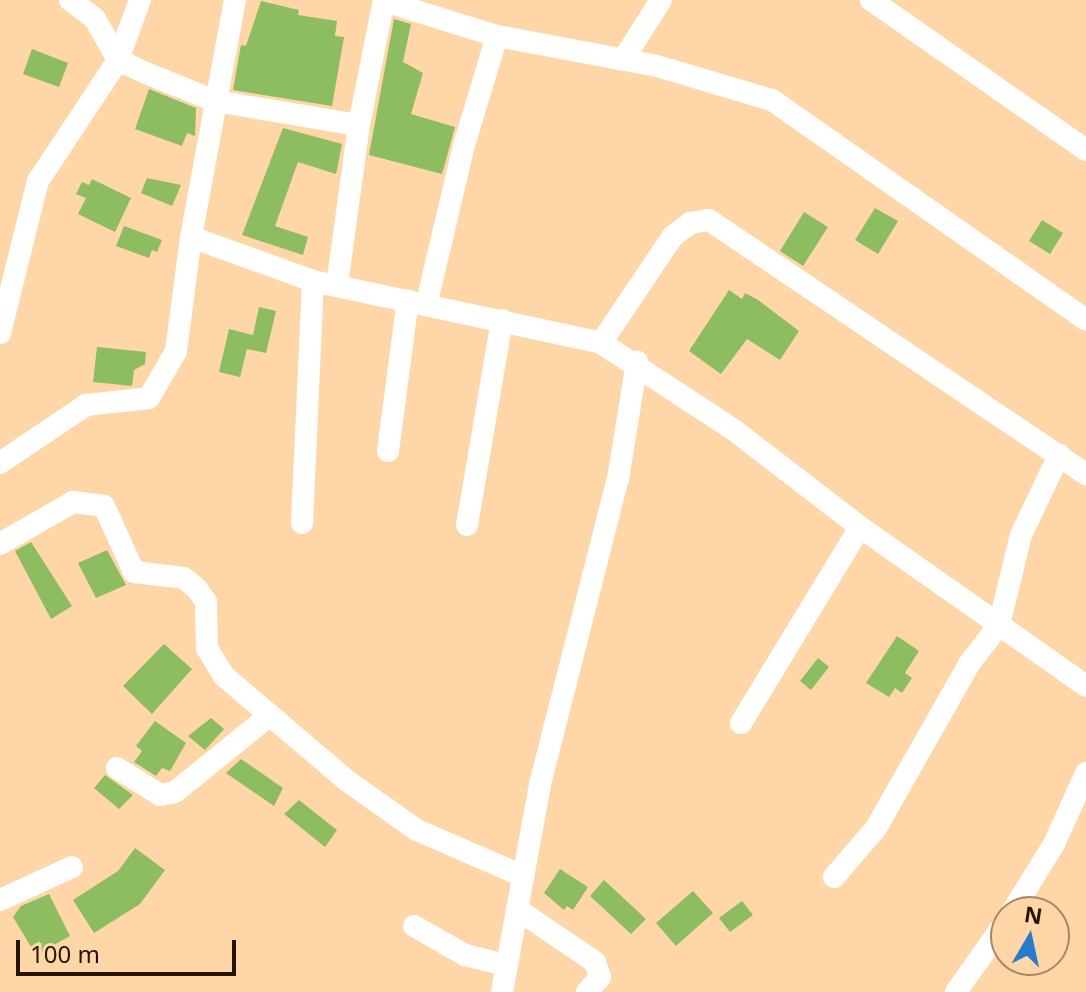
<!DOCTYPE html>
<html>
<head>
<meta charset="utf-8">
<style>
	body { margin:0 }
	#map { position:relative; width:1086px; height:992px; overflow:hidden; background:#fed6a7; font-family:"Noto Sans",sans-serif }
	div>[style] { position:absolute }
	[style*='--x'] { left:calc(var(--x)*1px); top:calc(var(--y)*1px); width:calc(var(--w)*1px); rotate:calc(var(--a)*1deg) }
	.building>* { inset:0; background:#8ebc61 }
	.minor>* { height:22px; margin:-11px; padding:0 11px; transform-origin:11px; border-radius:11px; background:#fff }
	span { translate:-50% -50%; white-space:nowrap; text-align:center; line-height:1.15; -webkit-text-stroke:6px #fed6a7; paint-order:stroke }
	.north { position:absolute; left:990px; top:896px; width:80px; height:80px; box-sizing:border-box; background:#fed6a7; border:2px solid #a78864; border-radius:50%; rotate:9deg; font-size:22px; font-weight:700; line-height:32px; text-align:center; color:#251400 }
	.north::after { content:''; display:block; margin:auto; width:28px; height:36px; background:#297ccb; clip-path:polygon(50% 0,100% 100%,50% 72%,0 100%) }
	.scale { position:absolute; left:16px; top:940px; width:220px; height:36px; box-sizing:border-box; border:4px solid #251400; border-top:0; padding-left:10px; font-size:24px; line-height:28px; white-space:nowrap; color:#251400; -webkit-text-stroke:6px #fed6a7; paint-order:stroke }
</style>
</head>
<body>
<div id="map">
	<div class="building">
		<div style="clip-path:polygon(261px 1px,299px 10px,298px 15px,337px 21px,335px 36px,344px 37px,332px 106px,233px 90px,241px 45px,246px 46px)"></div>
		<div style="clip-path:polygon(394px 19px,411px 24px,403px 62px,423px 73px,411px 114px,455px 127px,442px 174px,369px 155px)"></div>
		<div style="clip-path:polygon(32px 49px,68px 63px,59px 87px,23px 74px)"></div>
		<div style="clip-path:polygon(149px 89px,196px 108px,195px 136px,187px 133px,182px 146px,135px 129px)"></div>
		<div style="clip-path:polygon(283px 128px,342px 144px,336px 174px,298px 162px,275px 226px,308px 237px,303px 255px,242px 235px)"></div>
		<div style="clip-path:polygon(147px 178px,181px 185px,172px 206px,141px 193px)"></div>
		<div style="clip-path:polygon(92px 179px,131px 198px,115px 232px,78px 214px,86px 198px,76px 194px,82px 182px,89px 185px)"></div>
		<div style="clip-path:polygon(875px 208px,898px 221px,878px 254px,855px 240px)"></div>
		<div style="clip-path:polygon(804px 212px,828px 227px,803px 266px,780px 251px)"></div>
		<div style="clip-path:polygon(1042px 220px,1063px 233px,1050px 254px,1029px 241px)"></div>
		<div style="clip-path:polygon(124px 226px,162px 240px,157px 252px,152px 250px,149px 258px,116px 246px)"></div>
		<div style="clip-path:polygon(729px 290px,742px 299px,745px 293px,758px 300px,799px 331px,780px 360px,747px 339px,721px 374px,689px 351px)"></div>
		<div style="clip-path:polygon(259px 307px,276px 311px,266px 353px,247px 349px,240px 377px,219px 372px,229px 329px,253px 335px)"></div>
		<div style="clip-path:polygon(97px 347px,146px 352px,145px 364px,134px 370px,132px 386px,93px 382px)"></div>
		<div style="clip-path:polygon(31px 542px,72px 606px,51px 619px,15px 551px)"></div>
		<div style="clip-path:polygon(107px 550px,126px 585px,96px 598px,78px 563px)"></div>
		<div style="clip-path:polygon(897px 636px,919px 651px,905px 673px,912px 678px,902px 693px,895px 688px,889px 697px,866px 683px)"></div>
		<div style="clip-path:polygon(164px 644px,192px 669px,152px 714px,123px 686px)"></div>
		<div style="clip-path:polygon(818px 658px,829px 667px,811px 690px,800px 681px)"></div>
		<div style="clip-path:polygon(211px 718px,224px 729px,205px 750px,188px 736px)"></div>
		<div style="clip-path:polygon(155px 721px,186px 743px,170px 771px,162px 768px,156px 776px,134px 762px,142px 751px,136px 746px)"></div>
		<div style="clip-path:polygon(241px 759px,283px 788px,274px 806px,226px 773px)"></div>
		<div style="clip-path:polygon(105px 775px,133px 795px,119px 809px,94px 788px)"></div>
		<div style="clip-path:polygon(299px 800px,337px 830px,325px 847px,284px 814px)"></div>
		<div style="clip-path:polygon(135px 848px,165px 870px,140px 904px,94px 933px,73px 900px,118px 871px)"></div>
		<div style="clip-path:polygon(560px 869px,588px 887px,573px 910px,567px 906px,564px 910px,544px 893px)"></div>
		<div style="clip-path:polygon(604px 880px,646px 919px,631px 934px,590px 896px)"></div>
		<div style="clip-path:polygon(693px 891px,713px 913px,676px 946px,656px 923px)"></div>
		<div style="clip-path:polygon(49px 894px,70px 936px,36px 955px,13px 917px,21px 906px)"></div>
		<div style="clip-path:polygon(742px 901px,753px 915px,730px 932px,719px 918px)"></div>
	</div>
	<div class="minor">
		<div style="--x:70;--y:0;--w:31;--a:37"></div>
		<div style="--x:95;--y:19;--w:47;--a:60.7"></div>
		<div style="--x:118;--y:60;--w:31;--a:25"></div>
		<div style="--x:146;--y:73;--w:74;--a:22.1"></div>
		<div style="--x:215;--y:101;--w:146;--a:9.5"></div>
		<div style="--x:871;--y:0;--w:262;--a:34.9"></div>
		<div style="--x:384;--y:1;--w:118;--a:17.2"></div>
		<div style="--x:497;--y:36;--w:114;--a:106.8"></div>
		<div style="--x:464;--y:145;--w:161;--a:103.3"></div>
		<div style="--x:497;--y:36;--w:163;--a:10.6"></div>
		<div style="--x:657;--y:66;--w:120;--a:16.5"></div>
		<div style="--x:772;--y:100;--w:383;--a:35"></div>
		<div style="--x:623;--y:60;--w:71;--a:-57.7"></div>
		<div style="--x:191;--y:237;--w:241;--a:-79.5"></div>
		<div style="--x:337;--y:285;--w:162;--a:-82.2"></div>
		<div style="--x:359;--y:125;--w:127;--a:-78.7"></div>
		<div style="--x:0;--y:333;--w:157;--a:-76"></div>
		<div style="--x:38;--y:181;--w:145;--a:-56.5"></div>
		<div style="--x:118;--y:60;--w:64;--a:-69.9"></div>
		<div style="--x:601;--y:343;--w:129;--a:-56.1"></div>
		<div style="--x:673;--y:236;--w:21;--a:-37"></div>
		<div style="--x:690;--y:223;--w:19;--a:-9"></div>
		<div style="--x:709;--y:220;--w:455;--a:34"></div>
		<div style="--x:388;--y:451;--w:152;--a:-82.5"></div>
		<div style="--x:0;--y:463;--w:104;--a:-34"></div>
		<div style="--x:86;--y:405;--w:63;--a:-6.3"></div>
		<div style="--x:149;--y:398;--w:54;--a:-60.1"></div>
		<div style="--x:176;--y:351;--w:115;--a:-82.5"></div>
		<div style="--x:191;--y:237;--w:130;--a:19.8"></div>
		<div style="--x:313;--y:281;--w:295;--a:12.1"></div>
		<div style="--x:601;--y:343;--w:159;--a:33.2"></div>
		<div style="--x:734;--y:430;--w:159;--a:37.6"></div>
		<div style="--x:860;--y:527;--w:276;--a:35.1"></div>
		<div style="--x:302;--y:523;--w:242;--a:-87.4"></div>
		<div style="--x:467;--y:525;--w:208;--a:-80.3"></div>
		<div style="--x:0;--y:544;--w:84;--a:-29.9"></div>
		<div style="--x:73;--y:502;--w:31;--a:7"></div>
		<div style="--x:104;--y:506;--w:72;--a:65.6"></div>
		<div style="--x:134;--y:572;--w:50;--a:6.8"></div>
		<div style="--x:184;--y:578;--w:17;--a:40"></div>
		<div style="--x:197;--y:589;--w:16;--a:55"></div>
		<div style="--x:206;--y:602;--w:46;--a:88.8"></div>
		<div style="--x:207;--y:648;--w:33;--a:59"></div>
		<div style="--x:224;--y:676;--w:160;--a:40.4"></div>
		<div style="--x:346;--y:780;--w:87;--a:35.2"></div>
		<div style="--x:417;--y:830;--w:116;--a:23.5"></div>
		<div style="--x:741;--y:723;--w:229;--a:-58.7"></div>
		<div style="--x:117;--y:768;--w:51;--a:32.1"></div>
		<div style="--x:160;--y:795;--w:15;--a:-11"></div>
		<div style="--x:175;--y:792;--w:122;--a:-39"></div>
		<div style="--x:834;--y:877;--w:65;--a:-49.4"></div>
		<div style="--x:876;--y:828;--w:189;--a:-60.4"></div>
		<div style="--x:969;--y:664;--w:49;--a:-52.4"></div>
		<div style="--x:999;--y:625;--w:93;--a:-76.3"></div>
		<div style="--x:1021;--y:535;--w:89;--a:-64.6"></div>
		<div style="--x:0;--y:900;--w:79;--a:-24.6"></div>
		<div style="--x:517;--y:909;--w:94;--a:34.2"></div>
		<div style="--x:595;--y:962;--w:16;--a:72"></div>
		<div style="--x:600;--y:977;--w:20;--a:131"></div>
		<div style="--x:1012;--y:912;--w:80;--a:-58.3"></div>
		<div style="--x:1054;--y:844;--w:78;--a:-65.7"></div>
		<div style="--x:414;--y:926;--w:59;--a:29.6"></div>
		<div style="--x:465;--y:955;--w:41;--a:14"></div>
		<div style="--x:502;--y:992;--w:211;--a:-79.6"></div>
		<div style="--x:540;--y:784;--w:315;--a:-75.7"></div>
		<div style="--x:618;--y:479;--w:119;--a:-80.8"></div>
		<div style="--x:956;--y:992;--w:87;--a:-54.8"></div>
	</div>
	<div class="north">N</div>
	<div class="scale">100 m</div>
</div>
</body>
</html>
